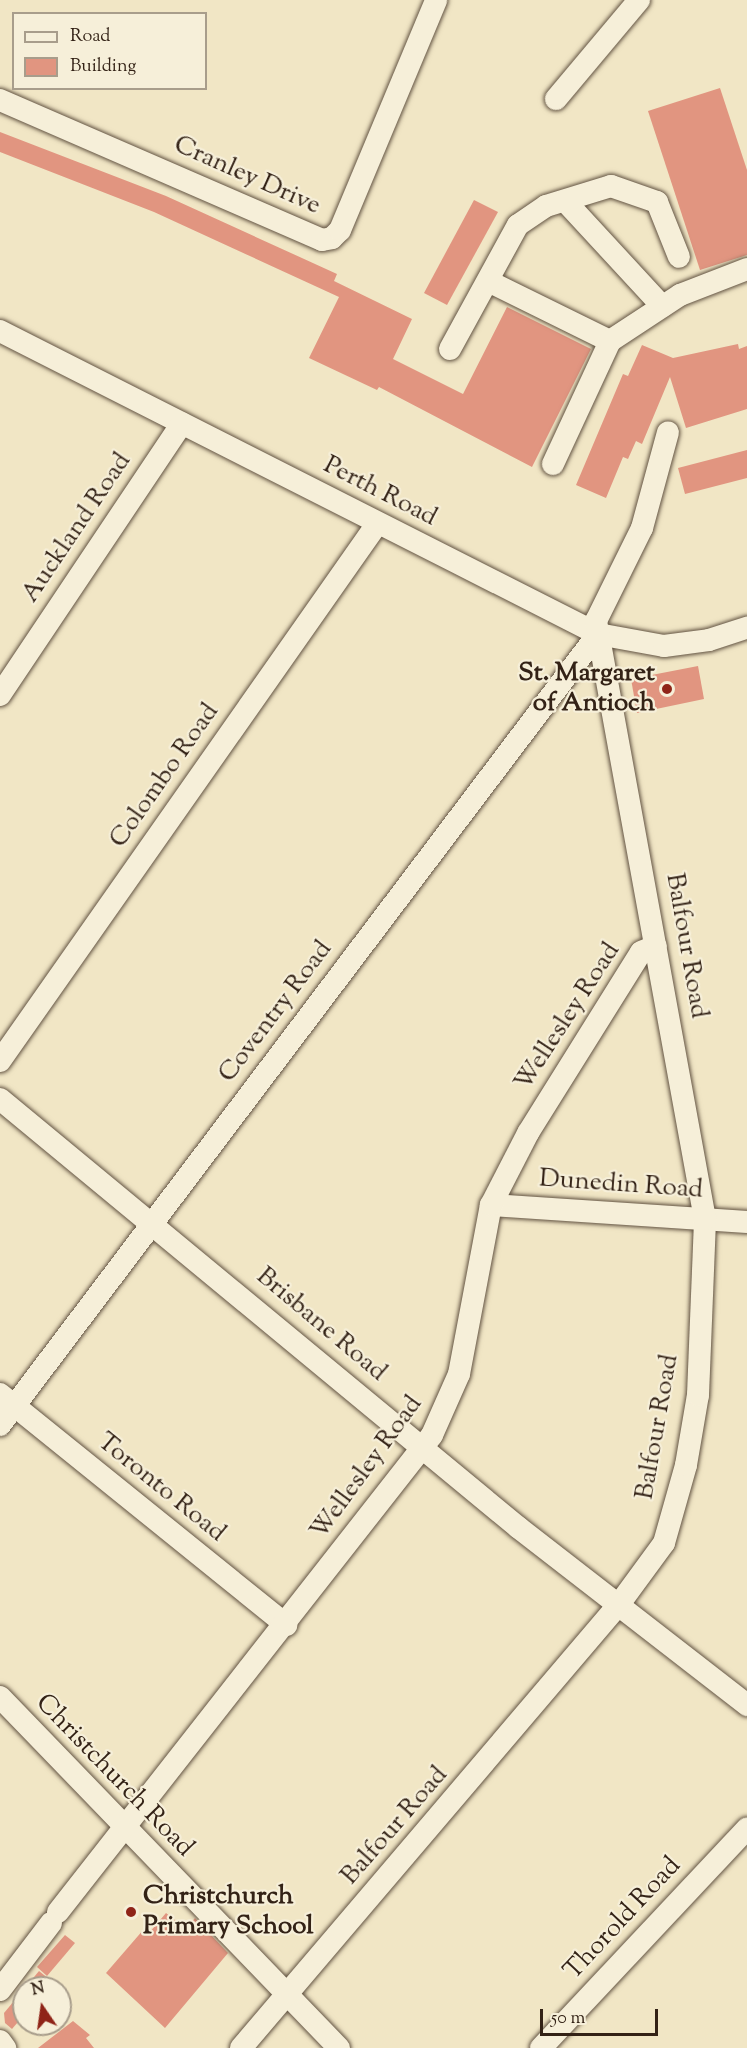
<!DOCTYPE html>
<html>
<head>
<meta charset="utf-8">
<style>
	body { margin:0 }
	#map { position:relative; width:747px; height:2048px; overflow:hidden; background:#f1e6c5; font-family:"Sorts Mill Goudy",serif }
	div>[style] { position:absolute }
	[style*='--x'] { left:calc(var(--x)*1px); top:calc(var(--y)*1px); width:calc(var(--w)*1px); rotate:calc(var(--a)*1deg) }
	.building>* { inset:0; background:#e19580 }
	.roads { filter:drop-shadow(0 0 2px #625342) drop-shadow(0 0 2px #625342) }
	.minor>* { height:22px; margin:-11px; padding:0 11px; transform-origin:11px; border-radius:11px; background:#f6efd9 }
	.dots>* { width:16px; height:16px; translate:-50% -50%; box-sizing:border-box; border:3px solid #f6efd9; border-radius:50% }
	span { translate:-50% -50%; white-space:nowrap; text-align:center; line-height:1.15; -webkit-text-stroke:4.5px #f6efd9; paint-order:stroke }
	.street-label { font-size:26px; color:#332216 }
	.poi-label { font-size:26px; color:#332216; font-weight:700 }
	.right { translate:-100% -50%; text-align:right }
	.left { translate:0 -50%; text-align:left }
	.legend { position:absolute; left:12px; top:12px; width:195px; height:78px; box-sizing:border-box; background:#f6efd9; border:2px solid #a89d8b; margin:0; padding:8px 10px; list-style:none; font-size:18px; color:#332216 }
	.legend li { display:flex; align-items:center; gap:12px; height:30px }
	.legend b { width:30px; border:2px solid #a89d8b }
	.north { position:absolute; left:12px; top:1976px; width:60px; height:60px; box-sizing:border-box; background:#f6efd9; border:2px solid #a89d8b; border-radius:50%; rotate:347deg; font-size:16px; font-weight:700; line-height:24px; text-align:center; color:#332216 }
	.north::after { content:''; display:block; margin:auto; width:21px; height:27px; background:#8f2418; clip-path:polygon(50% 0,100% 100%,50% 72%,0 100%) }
	.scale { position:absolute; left:540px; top:2009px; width:118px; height:27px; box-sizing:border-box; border:3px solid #332216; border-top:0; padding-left:8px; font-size:18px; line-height:21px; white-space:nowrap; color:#332216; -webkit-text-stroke:4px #f6efd9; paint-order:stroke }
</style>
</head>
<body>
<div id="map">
	<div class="building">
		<div style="clip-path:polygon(720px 88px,747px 170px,747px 255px,700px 270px,648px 111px)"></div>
		<div style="clip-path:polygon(0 132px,166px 196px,337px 274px,334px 281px,412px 319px,393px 359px,463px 394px,507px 307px,591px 349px,532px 467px,379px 387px,377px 390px,309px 358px,339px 297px,154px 212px,0 152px)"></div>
		<div style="clip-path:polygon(474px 200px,498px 212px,447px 305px,424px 293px)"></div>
		<div style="clip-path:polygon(738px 344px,739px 349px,747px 346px,747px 409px,686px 428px,670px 377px,642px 444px,636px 441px,628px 459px,623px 457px,606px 498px,576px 485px,623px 374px,628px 376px,642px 345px,673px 358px)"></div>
		<div style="clip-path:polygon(747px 450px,747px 478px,685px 494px,678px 468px)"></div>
		<div style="clip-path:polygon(698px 666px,704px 699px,637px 713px,631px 679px)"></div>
		<div style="clip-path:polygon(166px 1913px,186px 1929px,195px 1918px,228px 1953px,165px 2028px,106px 1973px,144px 1929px,149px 1933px)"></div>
		<div style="clip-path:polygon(65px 1935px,75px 1943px,47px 1976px,37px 1967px)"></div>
		<div style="clip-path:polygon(39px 1971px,60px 1988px,25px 1988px)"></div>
		<div style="clip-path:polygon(24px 1989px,24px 2015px,12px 2029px,5px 2023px,4px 2013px)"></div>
		<div style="clip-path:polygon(73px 2021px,90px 2035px,86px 2038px,94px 2048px,38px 2048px)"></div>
	</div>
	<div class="roads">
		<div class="minor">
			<div style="--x:556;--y:99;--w:129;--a:-50"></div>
			<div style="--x:0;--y:100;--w:351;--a:23.5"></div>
			<div style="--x:322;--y:240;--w:10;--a:-11"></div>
			<div style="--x:332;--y:238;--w:11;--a:-45"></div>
			<div style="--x:340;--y:230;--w:249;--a:-67.3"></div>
			<div style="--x:566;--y:202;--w:142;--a:47.3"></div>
			<div style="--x:488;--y:281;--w:136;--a:26.2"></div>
			<div style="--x:0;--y:331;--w:670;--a:26.87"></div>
			<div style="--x:598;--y:634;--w:67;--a:10.3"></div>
			<div style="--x:664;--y:646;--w:45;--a:-7.6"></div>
			<div style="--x:709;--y:640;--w:40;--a:-18"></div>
			<div style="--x:450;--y:349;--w:141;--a:-61.3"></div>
			<div style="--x:518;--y:225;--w:34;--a:-34"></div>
			<div style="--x:546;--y:206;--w:68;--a:-17.1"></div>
			<div style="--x:611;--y:186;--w:49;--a:19.2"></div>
			<div style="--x:657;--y:202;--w:59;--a:68.2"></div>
			<div style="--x:553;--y:464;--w:136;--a:-65.1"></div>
			<div style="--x:610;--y:341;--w:84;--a:-33.3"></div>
			<div style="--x:680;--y:295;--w:72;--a:-21.2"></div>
			<div style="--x:0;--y:695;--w:327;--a:-56.2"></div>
			<div style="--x:0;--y:1061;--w:656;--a:-54.93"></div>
			<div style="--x:0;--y:1099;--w:673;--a:39.58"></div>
			<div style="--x:519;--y:1528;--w:289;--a:37.8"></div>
			<div style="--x:491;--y:1205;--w:257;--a:3.8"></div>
			<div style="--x:0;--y:1394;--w:368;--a:38.9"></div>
			<div style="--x:0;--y:1425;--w:992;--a:-52.91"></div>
			<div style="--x:0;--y:1697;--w:488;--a:46"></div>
			<div style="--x:58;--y:1912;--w:606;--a:-51.9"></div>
			<div style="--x:432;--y:1435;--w:67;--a:-66.1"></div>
			<div style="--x:459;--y:1374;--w:172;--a:-79.3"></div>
			<div style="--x:491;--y:1205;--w:81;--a:-62.8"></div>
			<div style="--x:528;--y:1133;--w:213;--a:-58"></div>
			<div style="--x:641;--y:952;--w:16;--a:-22"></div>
			<div style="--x:0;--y:1990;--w:84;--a:-52.7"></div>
			<div style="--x:0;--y:2041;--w:9;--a:54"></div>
			<div style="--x:241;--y:2048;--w:585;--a:-49.58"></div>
			<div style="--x:620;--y:1603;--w:74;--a:-53.7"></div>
			<div style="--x:664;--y:1543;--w:81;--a:-74.2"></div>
			<div style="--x:686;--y:1465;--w:71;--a:-80.3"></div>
			<div style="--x:698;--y:1395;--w:176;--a:-87.7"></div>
			<div style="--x:705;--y:1219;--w:608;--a:-100.33"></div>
			<div style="--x:596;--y:621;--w:104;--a:-63.7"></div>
			<div style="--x:642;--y:528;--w:99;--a:-74.8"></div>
			<div style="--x:541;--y:2048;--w:301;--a:-46.8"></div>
		</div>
	</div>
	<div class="dots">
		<div style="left:667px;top:689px;background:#8f2418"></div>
		<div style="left:131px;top:1912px;background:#8f2418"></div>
	</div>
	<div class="street-label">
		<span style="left:247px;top:176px;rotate:24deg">Cranley Drive</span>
		<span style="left:380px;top:492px;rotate:27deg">Perth Road</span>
		<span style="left:77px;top:528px;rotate:-56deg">Auckland Road</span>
		<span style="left:165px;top:776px;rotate:-55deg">Colombo Road</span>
		<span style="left:686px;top:946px;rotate:80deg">Balfour Road</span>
		<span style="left:276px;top:1012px;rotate:-53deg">Coventry Road</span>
		<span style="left:568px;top:1017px;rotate:-57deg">Wellesley Road</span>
		<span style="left:621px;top:1185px;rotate:4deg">Dunedin Road</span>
		<span style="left:321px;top:1325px;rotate:40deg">Brisbane Road</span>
		<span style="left:658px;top:1427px;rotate:-80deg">Balfour Road</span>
		<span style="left:367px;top:1468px;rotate:-54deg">Wellesley Road</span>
		<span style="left:161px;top:1488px;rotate:39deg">Toronto Road</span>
		<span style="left:114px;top:1776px;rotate:46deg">Christchurch Road</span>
		<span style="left:395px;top:1826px;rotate:-49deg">Balfour Road</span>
		<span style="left:623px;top:1919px;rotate:-47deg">Thorold Road</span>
	</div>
	<div class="poi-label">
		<span class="right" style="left:655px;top:689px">St. Margaret<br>of Antioch</span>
		<span class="left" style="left:143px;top:1912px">Christchurch<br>Primary School</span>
	</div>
	<ul class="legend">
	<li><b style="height:8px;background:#f6efd9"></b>Road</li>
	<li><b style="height:16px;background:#e19580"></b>Building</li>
	</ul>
	<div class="north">N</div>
	<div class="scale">50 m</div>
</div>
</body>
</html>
